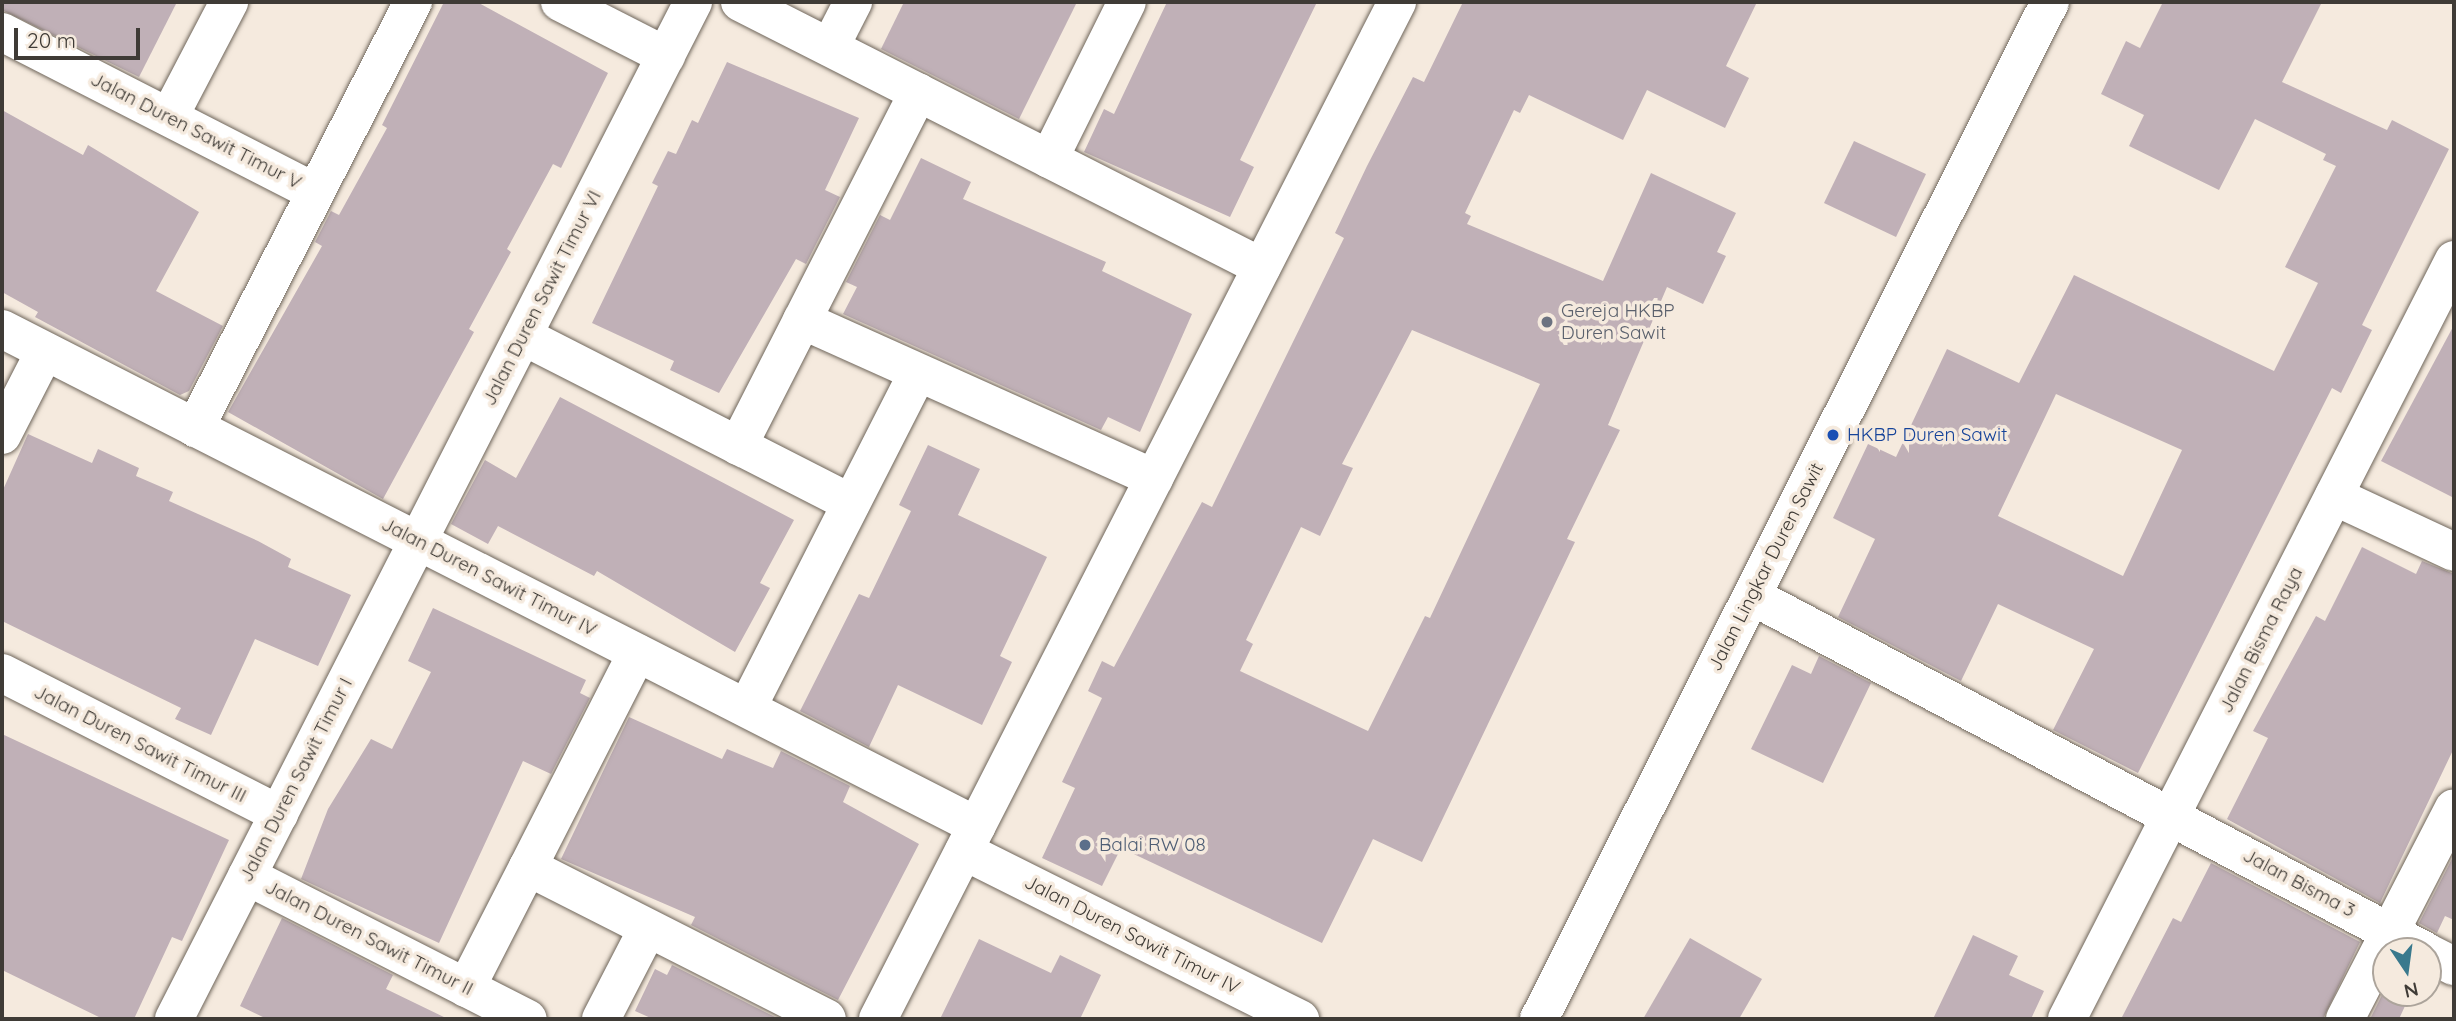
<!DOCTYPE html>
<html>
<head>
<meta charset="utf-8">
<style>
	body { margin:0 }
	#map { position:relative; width:2456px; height:1021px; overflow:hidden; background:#f5eade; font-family:Quicksand,sans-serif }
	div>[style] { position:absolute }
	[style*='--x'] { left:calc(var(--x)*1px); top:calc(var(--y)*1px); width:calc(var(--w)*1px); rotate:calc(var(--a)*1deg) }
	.building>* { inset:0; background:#c0b0b7 }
	.roads { filter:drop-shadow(0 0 2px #6f665b) drop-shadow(0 0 2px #6f665b) }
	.minor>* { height:38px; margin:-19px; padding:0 19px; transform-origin:19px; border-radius:19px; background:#fff }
	.dots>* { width:19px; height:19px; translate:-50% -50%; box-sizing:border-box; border:4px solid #f5eade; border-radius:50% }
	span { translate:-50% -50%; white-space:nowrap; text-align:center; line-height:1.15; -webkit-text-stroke:7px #f5eade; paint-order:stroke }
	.street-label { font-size:19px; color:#3f3b36 }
	.worship-label { font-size:19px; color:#5b616d }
	.left { translate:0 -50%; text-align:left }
	.transit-label { font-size:19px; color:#164399 }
	.service-label { font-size:19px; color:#4e5e75 }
	.frame { position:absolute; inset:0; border:4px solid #3f3b36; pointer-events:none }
	.north { position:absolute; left:2372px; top:937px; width:70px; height:70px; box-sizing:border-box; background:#f5eade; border:2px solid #aca49b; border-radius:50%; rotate:167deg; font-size:19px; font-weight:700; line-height:28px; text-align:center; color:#3f3b36 }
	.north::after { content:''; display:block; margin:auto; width:24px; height:32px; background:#39798d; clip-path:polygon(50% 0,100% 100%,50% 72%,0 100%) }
	.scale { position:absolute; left:14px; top:28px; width:126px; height:32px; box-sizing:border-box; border:4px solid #3f3b36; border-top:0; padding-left:9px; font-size:21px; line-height:24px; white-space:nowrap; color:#3f3b36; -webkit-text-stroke:5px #f5eade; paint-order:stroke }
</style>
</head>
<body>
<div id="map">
	<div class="building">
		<div style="clip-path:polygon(2px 2px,177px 2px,139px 77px,2px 10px)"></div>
		<div style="clip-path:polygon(444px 2px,477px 2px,608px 73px,561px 168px,553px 164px,507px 249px,511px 252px,469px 329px,474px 332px,383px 499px,228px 412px,322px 246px,315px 242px,331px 211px,339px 215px,387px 128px,382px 125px)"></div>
		<div style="clip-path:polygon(904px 2px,1077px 2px,1019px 119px,881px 49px)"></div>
		<div style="clip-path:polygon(1167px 2px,1317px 2px,1240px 160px,1254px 167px,1230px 217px,1084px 152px,1104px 109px,1114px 114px)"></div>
		<div style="clip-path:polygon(evenodd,1463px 2px,1757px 2px,1726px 66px,1749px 78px,1725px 128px,1647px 90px,1623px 140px,1529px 95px,1520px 113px,1514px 110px,1465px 213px,1471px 216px,1467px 224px,1603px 281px,1651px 173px,1736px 213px,1717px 252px,1726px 256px,1703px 304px,1667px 287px,1608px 425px,1620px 430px,1567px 539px,1575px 542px,1422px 862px,1373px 839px,1322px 943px,1121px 848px,1102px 886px,1042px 858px,1075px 788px,1062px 782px,1102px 698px,1088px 691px,1102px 661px,1114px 667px,1202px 502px,1212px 507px,1344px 238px,1335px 233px,1367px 166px,1413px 77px,1424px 82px,1463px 2px,1412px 330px,1540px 384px,1430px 618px,1425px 616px,1368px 731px,1240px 671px,1253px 644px,1246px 640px,1301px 527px,1320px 536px,1353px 468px,1342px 464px,1412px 330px)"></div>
		<div style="clip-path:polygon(evenodd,2163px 2px,2322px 2px,2282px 82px,2387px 130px,2392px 120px,2449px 149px,2362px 325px,2372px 330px,2341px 393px,2332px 388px,2138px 773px,2053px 730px,2094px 649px,1998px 604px,1961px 681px,1838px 617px,1875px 539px,1833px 518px,1868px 444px,1896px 457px,1947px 349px,2019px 383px,2074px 275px,2274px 371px,2318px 283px,2285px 267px,2336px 166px,2323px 160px,2326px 154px,2255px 119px,2219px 190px,2129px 146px,2144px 115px,2101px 94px,2126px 41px,2140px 48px,2163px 2px,2056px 394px,2182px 450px,2123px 576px,1998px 516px,2056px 394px)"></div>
		<div style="clip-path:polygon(727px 62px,859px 118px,825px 190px,840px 197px,806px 264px,796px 259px,719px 393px,670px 370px,674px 361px,592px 323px,658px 186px,652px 183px,668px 151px,676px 154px,692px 120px,698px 123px)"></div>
		<div style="clip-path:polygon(2px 110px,83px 155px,88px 145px,199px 212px,156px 291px,223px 326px,189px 391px,180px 395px,167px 388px,35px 317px,38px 312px,2px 292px)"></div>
		<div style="clip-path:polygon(1854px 141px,1926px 174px,1896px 237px,1824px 203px)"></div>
		<div style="clip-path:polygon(921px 158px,971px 182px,963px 199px,1106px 262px,1102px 271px,1192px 314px,1140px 432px,1108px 417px,1101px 430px,843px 314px,857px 287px,846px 282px,880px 215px,890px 220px)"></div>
		<div style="clip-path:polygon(2454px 325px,2454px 498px,2381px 461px)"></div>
		<div style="clip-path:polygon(560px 397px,794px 520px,760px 583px,770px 588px,735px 652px,597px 571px,594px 576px,498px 526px,488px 544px,451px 524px,485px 460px,516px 478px)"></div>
		<div style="clip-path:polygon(28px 434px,92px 463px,98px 449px,139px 468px,136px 476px,173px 492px,169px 501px,258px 541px,291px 559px,288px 567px,351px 595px,318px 666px,255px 639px,211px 735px,175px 719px,181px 708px,2px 621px,2px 492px)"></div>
		<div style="clip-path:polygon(928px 445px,980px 469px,958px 515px,1047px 557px,1000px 656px,1012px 662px,982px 725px,898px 685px,869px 747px,800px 711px,859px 594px,869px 598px,911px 511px,899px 505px)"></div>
		<div style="clip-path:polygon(2362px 547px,2416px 574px,2422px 561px,2454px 574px,2454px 748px,2380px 903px,2227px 819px,2268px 738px,2253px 731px,2316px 616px,2325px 621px)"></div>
		<div style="clip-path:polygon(433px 608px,586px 680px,580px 693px,590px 698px,551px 774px,523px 761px,439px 943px,301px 879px,328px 809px,371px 739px,392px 749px,431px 672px,408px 661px)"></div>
		<div style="clip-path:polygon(1819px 656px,1871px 683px,1823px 783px,1751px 749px,1792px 665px,1811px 674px)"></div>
		<div style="clip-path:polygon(629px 717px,722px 759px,727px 749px,773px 768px,781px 751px,850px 786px,843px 802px,919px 844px,838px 1000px,691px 925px,695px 917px,561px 859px)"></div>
		<div style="clip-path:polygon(2px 734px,229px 840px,182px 941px,172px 937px,134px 1019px,103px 1019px,2px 970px)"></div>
		<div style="clip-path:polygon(2454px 855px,2454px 920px,2445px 916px,2437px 933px,2419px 923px)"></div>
		<div style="clip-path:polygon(2211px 863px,2360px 942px,2323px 1019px,2121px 1019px,2173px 918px,2181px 922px)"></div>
		<div style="clip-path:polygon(282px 918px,393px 975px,386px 989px,448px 1019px,267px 1019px,240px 1006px)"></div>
		<div style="clip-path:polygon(1973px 935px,2018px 956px,2009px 975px,2044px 991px,2031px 1019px,1933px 1019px)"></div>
		<div style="clip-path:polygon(1690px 938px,1762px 979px,1739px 1019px,1643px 1019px)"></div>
		<div style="clip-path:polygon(979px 939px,1051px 973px,1060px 955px,1101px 975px,1080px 1019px,940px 1019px)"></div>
		<div style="clip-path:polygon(672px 965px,779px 1019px,653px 1019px,635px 1011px,655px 969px,667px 975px)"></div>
		<div style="clip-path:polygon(2386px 987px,2386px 993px,2411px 993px,2399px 1019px,2370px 1019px)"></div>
	</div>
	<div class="roads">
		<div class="minor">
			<div style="--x:560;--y:2;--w:119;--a:27"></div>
			<div style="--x:740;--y:2;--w:585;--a:26.92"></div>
			<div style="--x:2;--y:32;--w:352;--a:27.1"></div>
			<div style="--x:830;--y:47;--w:51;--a:-62.9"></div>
			<div style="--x:169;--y:117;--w:130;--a:-62.4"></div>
			<div style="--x:1049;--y:159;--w:175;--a:-63.6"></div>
			<div style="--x:802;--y:320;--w:386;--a:24.2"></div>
			<div style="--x:2;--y:329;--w:1094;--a:27.01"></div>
			<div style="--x:523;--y:336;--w:368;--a:27"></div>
			<div style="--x:195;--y:428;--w:479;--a:-62.9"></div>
			<div style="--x:2;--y:435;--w:94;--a:-62.9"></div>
			<div style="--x:738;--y:446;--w:397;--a:-63"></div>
			<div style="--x:2334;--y:496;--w:132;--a:25"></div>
			<div style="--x:1752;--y:596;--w:761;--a:27.81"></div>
			<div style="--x:637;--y:653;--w:240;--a:117"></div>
			<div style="--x:528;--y:867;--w:335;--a:26.9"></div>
			<div style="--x:2;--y:673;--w:311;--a:27"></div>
			<div style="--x:747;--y:708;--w:376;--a:-63"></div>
			<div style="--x:964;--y:851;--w:376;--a:26.6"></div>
			<div style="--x:247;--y:876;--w:315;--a:27"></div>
			<div style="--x:2428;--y:953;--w:29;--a:27"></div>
			<div style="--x:466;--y:988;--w:136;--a:-62.9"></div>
			<div style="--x:174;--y:1019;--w:1142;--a:-62.96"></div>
			<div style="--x:601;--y:1019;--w:102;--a:-62.7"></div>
			<div style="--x:878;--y:1019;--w:1142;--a:-62.96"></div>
			<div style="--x:1539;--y:1019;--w:1138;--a:-63.32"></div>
			<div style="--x:2067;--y:1019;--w:852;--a:-62.98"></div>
			<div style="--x:2345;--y:1019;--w:237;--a:-62.7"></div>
		</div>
	</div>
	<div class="dots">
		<div style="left:1547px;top:322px;background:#6b7280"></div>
		<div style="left:1833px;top:435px;background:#1a4fb4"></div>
		<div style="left:1085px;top:845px;background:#5c6f8a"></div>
	</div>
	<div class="street-label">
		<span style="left:196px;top:131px;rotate:27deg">Jalan Duren Sawit Timur V</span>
		<span style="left:542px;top:298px;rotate:-63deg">Jalan Duren Sawit Timur VI</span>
		<span style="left:1766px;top:567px;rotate:-63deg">Jalan Lingkar Duren Sawit</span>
		<span style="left:489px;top:577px;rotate:27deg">Jalan Duren Sawit Timur IV</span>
		<span style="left:2261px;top:640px;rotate:-63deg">Jalan Bisma Raya</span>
		<span style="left:140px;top:744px;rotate:27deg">Jalan Duren Sawit Timur III</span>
		<span style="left:296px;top:780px;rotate:-63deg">Jalan Duren Sawit Timur I</span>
		<span style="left:2299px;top:883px;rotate:28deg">Jalan Bisma 3</span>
		<span style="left:1132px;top:935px;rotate:27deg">Jalan Duren Sawit Timur IV</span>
		<span style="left:369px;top:938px;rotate:27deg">Jalan Duren Sawit Timur II</span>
	</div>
	<div class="worship-label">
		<span class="left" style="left:1561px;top:322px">Gereja HKBP<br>Duren Sawit</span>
	</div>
	<div class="transit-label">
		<span class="left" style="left:1847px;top:435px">HKBP Duren Sawit</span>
	</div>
	<div class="service-label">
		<span class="left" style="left:1099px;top:845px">Balai RW 08</span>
	</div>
	<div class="frame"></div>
	<div class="north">N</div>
	<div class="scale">20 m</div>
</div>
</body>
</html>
